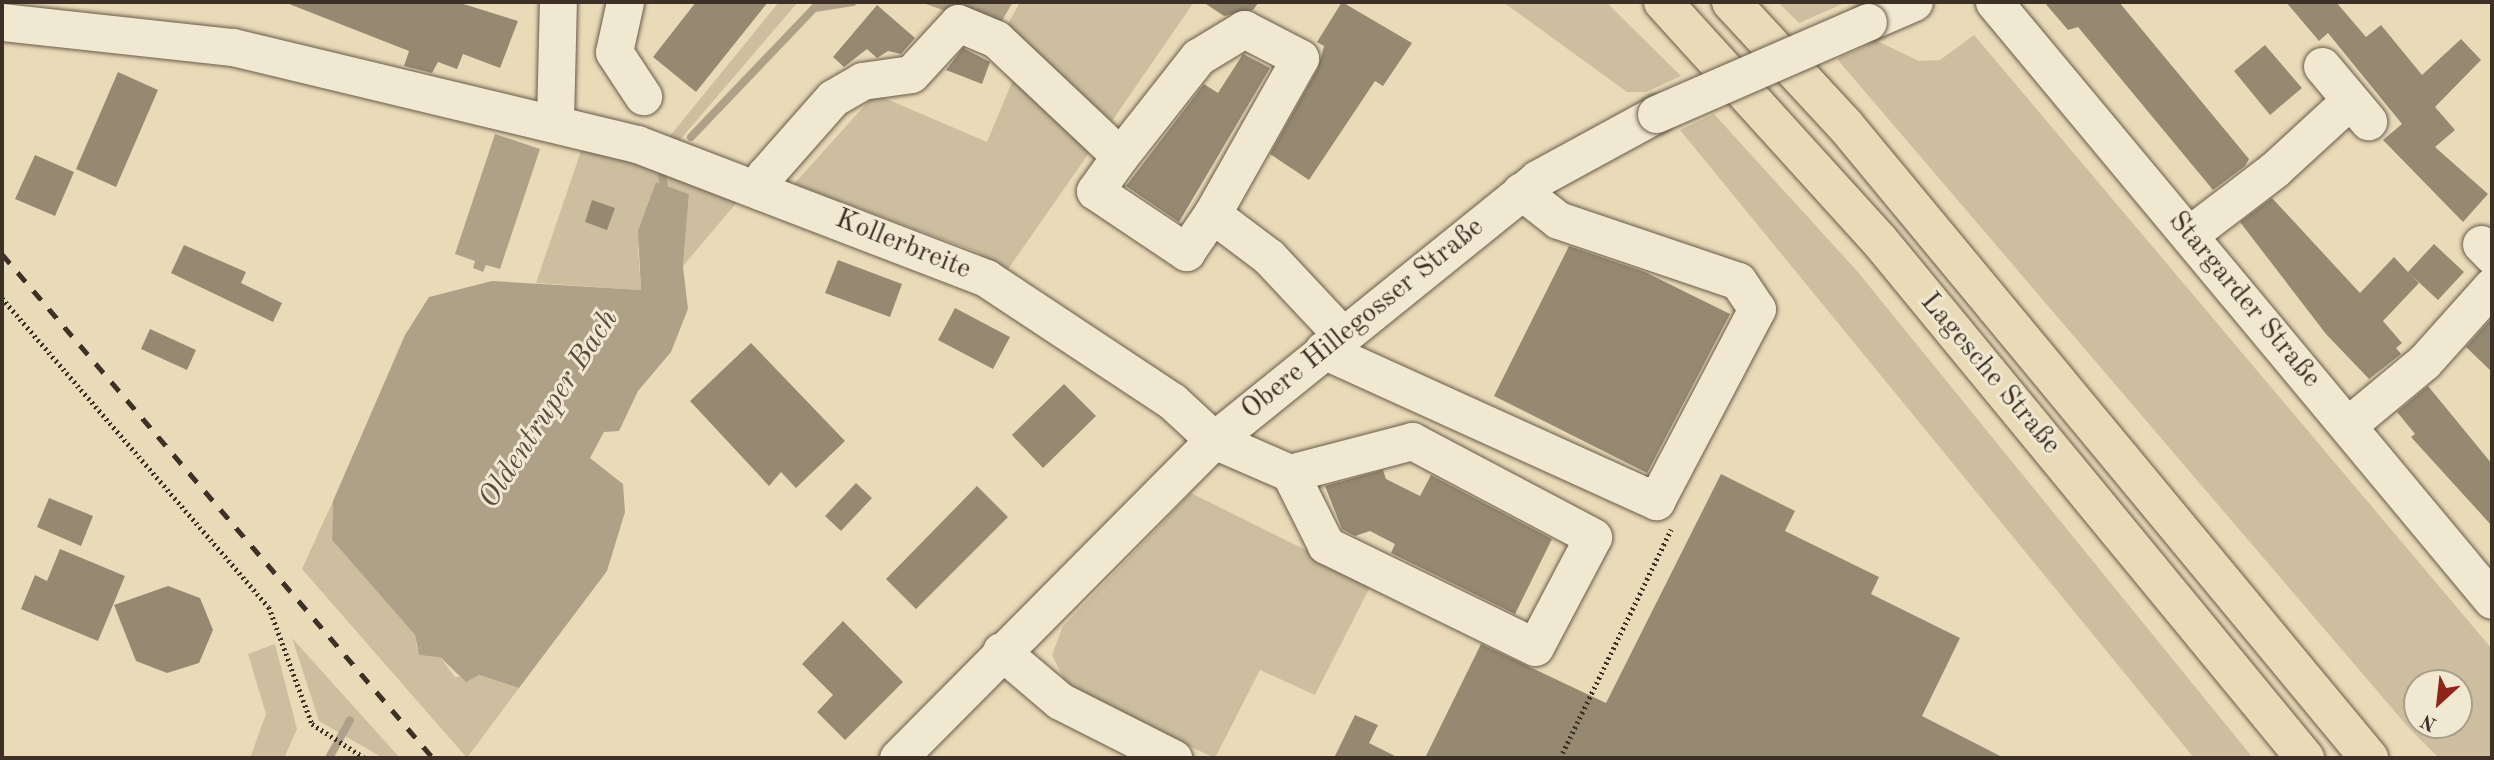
<!DOCTYPE html>
<html>
<head>
<meta charset="utf-8">
<style>
	body { margin:0 }
	#map { position:relative; width:2494px; height:760px; overflow:hidden; background:#eadbb8; font-family:"Old Standard TT",serif }
	div>[style] { position:absolute }
	[style*='--x'] { left:calc(var(--x)*1px); top:calc(var(--y)*1px); width:calc(var(--w)*1px); rotate:calc(var(--a)*1deg) }
	.green>* { inset:0; background:#ccbe9f }
	.water>* { inset:0; background:#afa187 }
	.stream>* { height:8px; margin:-4px; padding:0 4px; transform-origin:4px; border-radius:4px; background:#afa187 }
	.building>* { inset:0; background:#968972 }
	.path>* { height:4.5px; margin-top:-2.25px; transform-origin:0; background:repeating-linear-gradient(90deg,#3c3027 0 2px,transparent 0 5.5px) }
	.roads { filter:drop-shadow(0 0 2px #685b4b) drop-shadow(0 0 2px #685b4b) }
	.minor>* { height:37px; margin:-18.5px; padding:0 18.5px; transform-origin:18.5px; border-radius:18.5px; background:#f1e8d1 }
	.highway>* { height:38px; margin:-19px; padding:0 19px; transform-origin:19px; border-radius:19px; background:#eadbb8 }
	.rail>* { height:5px; margin-top:-2.5px; transform-origin:0; background:repeating-linear-gradient(90deg,#3c3027 0 12px,transparent 0 24px) }
	.bridges { filter:drop-shadow(0 0 2px #685b4b) drop-shadow(0 0 2px #685b4b) }
	.minor-bridge>* { height:37px; margin:-18.5px; padding:0 18.5px; transform-origin:18.5px; border-radius:18.5px; background:#f1e8d1 }
	span { translate:-50% -50%; white-space:nowrap; text-align:center; line-height:1.15; -webkit-text-stroke:6px #f1e8d1; paint-order:stroke }
	.street-label { font-size:28px; color:#3c3027 }
	.water-label { font-size:30px; color:#594c3f; font-style:italic }
	.frame { position:absolute; inset:0; border:4px solid #3c3027; pointer-events:none }
	.north { position:absolute; left:2403px; top:669px; width:70px; height:70px; box-sizing:border-box; background:#f1e8d1; border:2px solid #a99e8d; border-radius:50%; rotate:207deg; font-size:19px; font-weight:700; line-height:28px; text-align:center; color:#3c3027 }
	.north::after { content:''; display:block; margin:auto; width:24px; height:32px; background:#8f2418; clip-path:polygon(50% 0,100% 100%,50% 72%,0 100%) }
</style>
</head>
<body>
<div id="map">
	<div class="green">
		<div style="clip-path:polygon(779px 2px,798px 2px,679px 141px,669px 137px)"></div>
		<div style="clip-path:polygon(1020px 2px,1194px 2px,1112px 121px,1003px 33px)"></div>
		<div style="clip-path:polygon(1503px 2px,1606px 2px,1681px 76px,1646px 92px,1627px 92px)"></div>
		<div style="clip-path:polygon(1778px 2px,1847px 2px,1799px 23px)"></div>
		<div style="clip-path:polygon(evenodd,1974px 35px,2492px 649px,2492px 758px,2439px 758px,2408px 727px,1837px 59px,1877px 41px,1919px 61px,1940px 60px,1974px 35px,2459px 683px,2459px 725px,2417px 725px,2417px 683px,2459px 683px)"></div>
		<div style="clip-path:polygon(1014px 77px,1096px 143px,1006px 272px,977px 252px,794px 184px,875px 94px,987px 142px)"></div>
		<div style="clip-path:polygon(1714px 114px,1857px 271px,2253px 758px,2194px 758px,1680px 130px)"></div>
		<div style="clip-path:polygon(582px 148px,653px 169px,738px 201px,683px 266px,689px 194px,656px 182px,638px 249px,641px 290px,536px 283px)"></div>
		<div style="clip-path:polygon(1191px 493px,1372px 583px,1315px 695px,1260px 670px,1215px 758px,1070px 691px,1052px 655px,1063px 626px)"></div>
		<div style="clip-path:polygon(333px 501px,332px 540px,415px 635px,417px 649px,440px 657px,455px 677px,479px 675px,519px 688px,467px 758px,302px 569px)"></div>
		<div style="clip-path:polygon(292px 638px,400px 758px,383px 758px,319px 721px)"></div>
		<div style="clip-path:polygon(275px 644px,297px 729px,284px 758px,250px 758px,266px 714px,248px 654px)"></div>
	</div>
	<div class="water">
		<div style="clip-path:polygon(920px 2px,1013px 2px,997px 29px)"></div>
		<div style="clip-path:polygon(495px 134px,540px 149px,500px 269px,486px 265px,483px 272px,473px 268px,475px 261px,455px 254px)"></div>
		<div style="clip-path:polygon(656px 182px,689px 194px,683px 266px,688px 309px,671px 352px,638px 391px,619px 431px,604px 432px,590px 458px,623px 484px,625px 512px,607px 571px,519px 688px,479px 675px,466px 682px,440px 657px,419px 655px,415px 635px,332px 540px,333px 501px,405px 335px,429px 297px,492px 281px,641px 290px,638px 231px)"></div>
	</div>
	<div class="stream">
		<div style="--x:815;--y:8;--w:38;--a:-9"></div>
		<div style="--x:691;--y:137;--w:187;--a:-46.3"></div>
		<div style="--x:662;--y:174;--w:21;--a:82"></div>
		<div style="--x:329;--y:758;--w:43;--a:-61.1"></div>
	</div>
	<div class="building">
		<div style="clip-path:polygon(284px 2px,457px 2px,518px 21px,500px 68px,463px 54px,457px 69px,438px 62px,432px 73px,404px 66px,409px 51px)"></div>
		<div style="clip-path:polygon(696px 2px,768px 2px,696px 92px,653px 57px)"></div>
		<div style="clip-path:polygon(1203px 2px,1259px 2px,1253px 10px,1224px 16px)"></div>
		<div style="clip-path:polygon(1342px 2px,1412px 43px,1383px 86px,1375px 81px,1309px 180px,1270px 154px,1318px 68px,1324px 46px,1317px 42px)"></div>
		<div style="clip-path:polygon(2044px 2px,2119px 2px,2249px 159px,2245px 166px,2213px 190px,2078px 27px,2068px 30px)"></div>
		<div style="clip-path:polygon(2286px 2px,2336px 2px,2366px 37px,2381px 25px,2422px 75px,2461px 39px,2481px 60px,2435px 107px,2455px 130px,2435px 147px,2488px 194px,2463px 222px,2383px 140px,2402px 124px,2328px 33px,2319px 41px)"></div>
		<div style="clip-path:polygon(877px 5px,915px 38px,901px 54px,888px 51px,877px 58px,867px 49px,844px 67px,833px 57px)"></div>
		<div style="clip-path:polygon(2265px 45px,2302px 88px,2270px 115px,2234px 71px)"></div>
		<div style="clip-path:polygon(963px 48px,990px 62px,982px 84px,946px 70px)"></div>
		<div style="clip-path:polygon(1243px 54px,1270px 68px,1179px 222px,1126px 186px,1204px 84px,1218px 93px)"></div>
		<div style="clip-path:polygon(118px 72px,158px 90px,116px 187px,76px 169px)"></div>
		<div style="clip-path:polygon(35px 155px,74px 172px,55px 216px,15px 199px)"></div>
		<div style="clip-path:polygon(2272px 198px,2360px 293px,2394px 257px,2408px 272px,2434px 244px,2464px 272px,2438px 300px,2410px 274px,2419px 283px,2383px 321px,2402px 343px,2396px 348px,2401px 354px,2369px 379px,2326px 334px,2240px 222px)"></div>
		<div style="clip-path:polygon(592px 200px,615px 208px,607px 230px,585px 222px)"></div>
		<div style="clip-path:polygon(184px 245px,246px 272px,241px 283px,282px 303px,273px 322px,171px 273px)"></div>
		<div style="clip-path:polygon(1569px 246px,1645px 272px,1730px 314px,1647px 473px,1494px 396px)"></div>
		<div style="clip-path:polygon(838px 260px,902px 284px,890px 317px,825px 293px)"></div>
		<div style="clip-path:polygon(955px 308px,1010px 337px,993px 369px,938px 340px)"></div>
		<div style="clip-path:polygon(2492px 318px,2492px 372px,2466px 347px)"></div>
		<div style="clip-path:polygon(150px 329px,196px 350px,187px 370px,141px 349px)"></div>
		<div style="clip-path:polygon(751px 343px,845px 441px,796px 488px,781px 472px,769px 486px,690px 401px)"></div>
		<div style="clip-path:polygon(1064px 384px,1096px 416px,1043px 468px,1012px 435px)"></div>
		<div style="clip-path:polygon(2428px 386px,2492px 464px,2492px 526px,2411px 437px,2415px 434px,2397px 412px)"></div>
		<div style="clip-path:polygon(1383px 470px,1386px 479px,1420px 496px,1431px 475px,1552px 539px,1515px 614px,1391px 553px,1395px 544px,1370px 531px,1355px 536px,1342px 529px,1325px 486px)"></div>
		<div style="clip-path:polygon(1721px 474px,1795px 511px,1785px 531px,1879px 577px,1871px 594px,1960px 638px,1922px 716px,2004px 758px,1425px 758px,1481px 644px,1606px 703px)"></div>
		<div style="clip-path:polygon(856px 483px,872px 498px,841px 531px,825px 516px)"></div>
		<div style="clip-path:polygon(977px 486px,1008px 517px,916px 609px,886px 579px)"></div>
		<div style="clip-path:polygon(49px 498px,93px 516px,81px 546px,37px 527px)"></div>
		<div style="clip-path:polygon(60px 549px,125px 576px,98px 641px,21px 609px,35px 575px,47px 581px)"></div>
		<div style="clip-path:polygon(168px 586px,200px 598px,213px 630px,199px 663px,167px 673px,136px 661px,114px 605px)"></div>
		<div style="clip-path:polygon(843px 621px,903px 682px,845px 740px,817px 712px,833px 695px,802px 664px)"></div>
		<div style="clip-path:polygon(1355px 715px,1378px 725px,1369px 743px,1399px 758px,1334px 758px)"></div>
	</div>
	<div class="path">
		<div style="--x:2;--y:298;--w:408;--a:49.2"></div>
		<div style="--x:269;--y:607;--w:125;--a:69.8"></div>
		<div style="--x:312;--y:724;--w:63;--a:32.7"></div>
		<div style="--x:1560;--y:758;--w:254;--a:-64.1"></div>
	</div>
	<div class="roads">
		<div class="minor">
			<div style="--x:625;--y:2;--w:51;--a:102.4"></div>
			<div style="--x:614;--y:52;--w:53;--a:56.6"></div>
			<div style="--x:1994;--y:2;--w:778;--a:50.21"></div>
			<div style="--x:2;--y:22;--w:232;--a:6.2"></div>
			<div style="--x:233;--y:47;--w:415;--a:13.5"></div>
			<div style="--x:637;--y:144;--w:374;--a:21"></div>
			<div style="--x:986;--y:278;--w:223;--a:33.5"></div>
			<div style="--x:1172;--y:401;--w:57;--a:42.9"></div>
			<div style="--x:1214;--y:440;--w:83;--a:23.5"></div>
			<div style="--x:1290;--y:473;--w:126;--a:-14.7"></div>
			<div style="--x:1412;--y:441;--w:205;--a:27.9"></div>
			<div style="--x:1593;--y:537;--w:124;--a:117.8"></div>
			<div style="--x:1535;--y:647;--w:233;--a:-154"></div>
			<div style="--x:1326;--y:545;--w:80;--a:-116.6"></div>
			<div style="--x:1868;--y:22;--w:50;--a:-23.5"></div>
			<div style="--x:2322;--y:66;--w:72;--a:50.1"></div>
			<div style="--x:555;--y:121;--w:119;--a:-88.6"></div>
			<div style="--x:1120;--y:156;--w:126;--a:-51.8"></div>
			<div style="--x:1198;--y:57;--w:54;--a:-31.3"></div>
			<div style="--x:1244;--y:29;--w:63;--a:27.4"></div>
			<div style="--x:1300;--y:58;--w:179;--a:119.4"></div>
			<div style="--x:760;--y:191;--w:17;--a:-73"></div>
			<div style="--x:765;--y:175;--w:103;--a:-48.6"></div>
			<div style="--x:833;--y:98;--w:34;--a:-30"></div>
			<div style="--x:862;--y:81;--w:49;--a:-8.1"></div>
			<div style="--x:911;--y:74;--w:69;--a:-47.3"></div>
			<div style="--x:958;--y:23;--w:41;--a:22.8"></div>
			<div style="--x:996;--y:39;--w:170;--a:43.3"></div>
			<div style="--x:1120;--y:156;--w:43;--a:125.5"></div>
			<div style="--x:1095;--y:191;--w:110;--a:33.8"></div>
			<div style="--x:1186;--y:252;--w:46;--a:-55.6"></div>
			<div style="--x:1212;--y:214;--w:71;--a:37"></div>
			<div style="--x:1269;--y:257;--w:105;--a:46.9"></div>
			<div style="--x:2190;--y:234;--w:106;--a:-37.3"></div>
			<div style="--x:2274;--y:170;--w:103;--a:-42.6"></div>
			<div style="--x:2481;--y:244;--w:16;--a:45"></div>
			<div style="--x:1323;--y:350;--w:366;--a:24.4"></div>
			<div style="--x:1656;--y:501;--w:217;--a:-62.3"></div>
			<div style="--x:1757;--y:309;--w:34;--a:-124"></div>
			<div style="--x:1738;--y:281;--w:190;--a:-161.3"></div>
			<div style="--x:1558;--y:220;--w:47;--a:-141.9"></div>
			<div style="--x:2348;--y:425;--w:99;--a:-39.7"></div>
			<div style="--x:2424;--y:362;--w:102;--a:-48.2"></div>
			<div style="--x:1001;--y:651;--w:77;--a:40.3"></div>
			<div style="--x:1060;--y:701;--w:127;--a:26.8"></div>
			<div style="--x:898;--y:758;--w:448;--a:-45.2"></div>
			<div style="--x:1214;--y:440;--w:415;--a:-38.9"></div>
			<div style="--x:1537;--y:179;--w:136;--a:-28.6"></div>
		</div>
		<div class="highway">
			<div style="--x:1663;--y:2;--w:321;--a:47.8"></div>
			<div style="--x:1879;--y:240;--w:671;--a:50.57"></div>
			<div style="--x:1731;--y:2;--w:168;--a:47.2"></div>
			<div style="--x:1845;--y:125;--w:822;--a:50.38"></div>
		</div>
	</div>
	<div class="rail">
		<div style="--x:2;--y:254;--w:663;--a:49.46"></div>
	</div>
	<div class="bridges">
		<div class="minor-bridge">
			<div style="--x:1656;--y:114;--w:231;--a:-23.5"></div>
		</div>
	</div>
	<div class="street-label">
		<span style="left:903px;top:245px;rotate:22deg">Kollerbreite</span>
		<span style="left:2244px;top:300px;rotate:50deg">Stargarder Straße</span>
		<span style="left:1363px;top:319px;rotate:-39deg">Obere Hillegosser Straße</span>
		<span style="left:1990px;top:374px;rotate:50deg">Lagesche Straße</span>
	</div>
	<div class="water-label">
		<span style="left:549px;top:409px;rotate:-57deg">Oldentruper Bach</span>
	</div>
	<div class="frame"></div>
	<div class="north">N</div>
</div>
</body>
</html>
